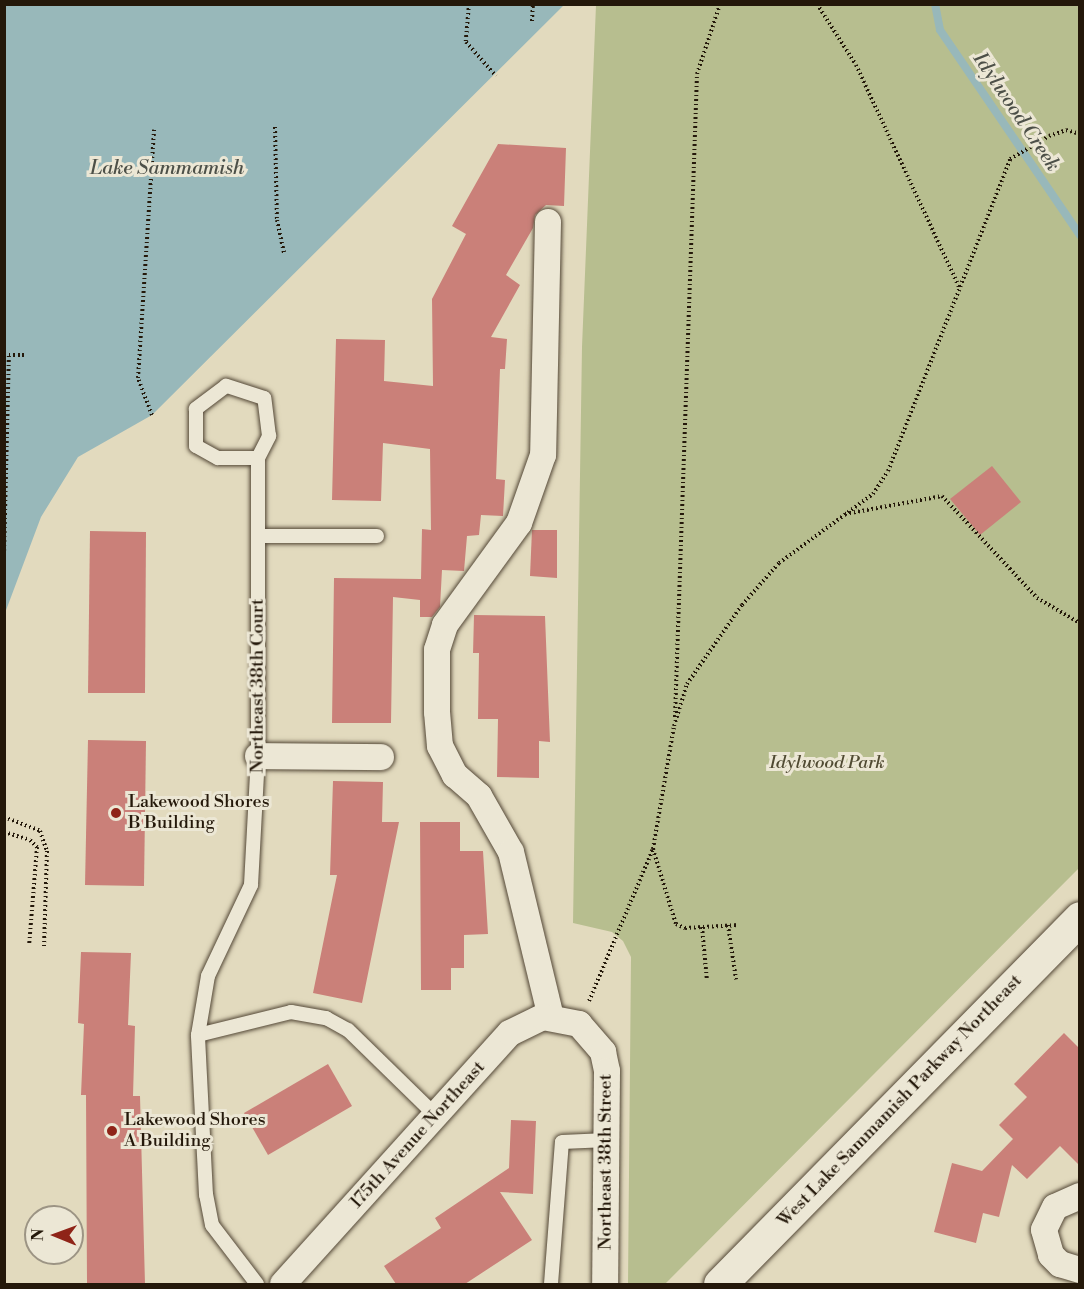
<!DOCTYPE html>
<html>
<head>
<meta charset="utf-8">
<style>
	body { margin:0 }
	#map { position:relative; width:1084px; height:1289px; overflow:hidden; background:#e2dabe; font-family:"Libre Bodoni",serif }
	div>[style] { position:absolute }
	[style*='--x'] { left:calc(var(--x)*1px); top:calc(var(--y)*1px); width:calc(var(--w)*1px); rotate:calc(var(--a)*1deg) }
	.green>* { inset:0; background:#b7be8f }
	.water>* { inset:0; background:#98b8ba }
	.stream>* { height:8px; margin:-4px; padding:0 4px; transform-origin:4px; border-radius:4px; background:#98b8ba }
	.building>* { inset:0; background:#ca8079 }
	.path>* { height:4px; margin-top:-2px; transform-origin:0; background:repeating-linear-gradient(90deg,#24180a 0 1.5px,transparent 0 4.5px) }
	.roads { filter:drop-shadow(0 0 2px #544837) drop-shadow(0 0 2px #544837) }
	.lane>* { height:14px; margin:-7px; padding:0 7px; transform-origin:7px; border-radius:7px; background:#ece7d5 }
	.street>* { height:26px; margin:-13px; padding:0 13px; transform-origin:13px; border-radius:13px; background:#ece7d5 }
	.secondary>* { height:33px; margin:-16.5px; padding:0 16.5px; transform-origin:16.5px; border-radius:16.5px; background:#ece7d5 }
	.dots>* { width:16px; height:16px; translate:-50% -50%; box-sizing:border-box; border:3px solid #ece7d5; border-radius:50% }
	span { translate:-50% -50%; white-space:nowrap; text-align:center; line-height:1.15; -webkit-text-stroke:6px #ece7d5; paint-order:stroke }
	.street-label { font-size:18px; color:#24180a }
	.park-label { font-size:18px; color:#504a32; font-style:italic }
	.poi-label { font-size:18px; color:#24180a }
	.left { translate:0 -50%; text-align:left }
	.water-label { font-size:20px; color:#4d5048; font-style:italic }
	.frame { position:absolute; inset:0; border:6px solid #24180a; pointer-events:none }
	.north { position:absolute; left:24px; top:1205px; width:60px; height:60px; box-sizing:border-box; background:#ece7d5; border:2px solid #9c9484; border-radius:50%; rotate:271deg; font-size:16px; font-weight:700; line-height:24px; text-align:center; color:#24180a }
	.north::after { content:''; display:block; margin:auto; width:21px; height:27px; background:#8f2418; clip-path:polygon(50% 0,100% 100%,50% 72%,0 100%) }
</style>
</head>
<body>
<div id="map">
	<div class="green">
		<div style="clip-path:polygon(596px 5px,1079px 5px,1079px 868px,665px 1284px,628px 1284px,631px 957px,623px 941px,612px 932px,573px 923px,582px 347px)"></div>
	</div>
	<div class="water">
		<div style="clip-path:polygon(5px 4px,564px 5px,152px 415px,78px 457px,41px 517px,5px 613px)"></div>
	</div>
	<div class="stream">
		<div style="--x:935;--y:4;--w:26;--a:79"></div>
		<div style="--x:940;--y:30;--w:248;--a:55.7"></div>
	</div>
	<div class="building">
		<div style="clip-path:polygon(498px 144px,566px 148px,564px 206px,546px 205px,535px 215px,533px 228px,506px 275px,520px 285px,491px 337px,507px 339px,505px 369px,500px 369px,496px 479px,505px 480px,503px 516px,481px 515px,479px 535px,467px 536px,464px 571px,442px 570px,440px 607px,432px 617px,420px 617px,420px 600px,393px 597px,391px 723px,332px 723px,334px 578px,421px 579px,422px 529px,431px 530px,430px 449px,383px 443px,381px 501px,332px 500px,336px 339px,385px 340px,384px 381px,433px 386px,432px 299px,466px 234px,452px 226px)"></div>
		<div style="clip-path:polygon(992px 466px,1021px 502px,980px 535px,950px 499px)"></div>
		<div style="clip-path:polygon(532px 530px,557px 530px,557px 578px,530px 576px)"></div>
		<div style="clip-path:polygon(90px 531px,146px 532px,145px 693px,88px 693px)"></div>
		<div style="clip-path:polygon(474px 615px,545px 616px,550px 742px,539px 741px,539px 778px,497px 777px,498px 719px,478px 719px,479px 653px,473px 653px)"></div>
		<div style="clip-path:polygon(88px 740px,146px 741px,144px 886px,85px 885px)"></div>
		<div style="clip-path:polygon(333px 781px,383px 782px,382px 822px,399px 822px,362px 1003px,313px 993px,337px 875px,330px 875px)"></div>
		<div style="clip-path:polygon(420px 822px,460px 822px,460px 851px,483px 851px,488px 934px,464px 935px,464px 968px,451px 968px,451px 990px,421px 990px)"></div>
		<div style="clip-path:polygon(81px 952px,131px 953px,128px 1025px,135px 1026px,133px 1096px,140px 1096px,145px 1284px,87px 1284px,86px 1095px,81px 1095px,84px 1024px,78px 1023px)"></div>
		<div style="clip-path:polygon(1064px 1033px,1080px 1049px,1080px 1166px,1060px 1146px,1027px 1179px,1012px 1165px,999px 1217px,983px 1213px,976px 1243px,934px 1232px,952px 1163px,982px 1171px,1013px 1139px,999px 1125px,1027px 1097px,1014px 1084px)"></div>
		<div style="clip-path:polygon(328px 1064px,352px 1106px,268px 1155px,244px 1113px)"></div>
		<div style="clip-path:polygon(511px 1120px,536px 1121px,533px 1194px,500px 1192px,532px 1240px,465px 1284px,396px 1284px,384px 1266px,441px 1228px,435px 1218px,509px 1168px)"></div>
	</div>
	<div class="path">
		<div style="--x:469;--y:4;--w:38;--a:95"></div>
		<div style="--x:466;--y:42;--w:45;--a:48.6"></div>
		<div style="--x:817;--y:4;--w:72;--a:57.4"></div>
		<div style="--x:856;--y:65;--w:247;--a:65.1"></div>
		<div style="--x:532;--y:21;--w:17;--a:-87"></div>
		<div style="--x:275;--y:127;--w:93;--a:88.8"></div>
		<div style="--x:277;--y:220;--w:34;--a:78"></div>
		<div style="--x:152;--y:415;--w:40;--a:-111"></div>
		<div style="--x:138;--y:378;--w:249;--a:-86.3"></div>
		<div style="--x:845;--y:514;--w:99;--a:-10.5"></div>
		<div style="--x:942;--y:496;--w:139;--a:47"></div>
		<div style="--x:1037;--y:598;--w:50;--a:30.2"></div>
		<div style="--x:4;--y:555;--w:200;--a:-88.6"></div>
		<div style="--x:9;--y:355;--w:18;--a:0"></div>
		<div style="--x:675;--y:717;--w:643;--a:-88.04"></div>
		<div style="--x:697;--y:74;--w:74;--a:-71.8"></div>
		<div style="--x:4;--y:817;--w:39;--a:21"></div>
		<div style="--x:40;--y:831;--w:21;--a:71"></div>
		<div style="--x:47;--y:851;--w:95;--a:91.8"></div>
		<div style="--x:4;--y:832;--w:27;--a:17"></div>
		<div style="--x:30;--y:840;--w:10;--a:45"></div>
		<div style="--x:37;--y:847;--w:99;--a:94.6"></div>
		<div style="--x:653;--y:849;--w:78;--a:73"></div>
		<div style="--x:676;--y:924;--w:10;--a:24"></div>
		<div style="--x:685;--y:928;--w:54;--a:-3.2"></div>
		<div style="--x:728;--y:925;--w:55;--a:81.6"></div>
		<div style="--x:702;--y:927;--w:54;--a:84.7"></div>
		<div style="--x:589;--y:1001;--w:165;--a:-67.2"></div>
		<div style="--x:653;--y:849;--w:125;--a:-80.3"></div>
		<div style="--x:674;--y:726;--w:44;--a:-72.8"></div>
		<div style="--x:687;--y:684;--w:96;--a:-55.2"></div>
		<div style="--x:742;--y:605;--w:56;--a:-48.6"></div>
		<div style="--x:779;--y:563;--w:117;--a:-36.3"></div>
		<div style="--x:873;--y:494;--w:27;--a:-57"></div>
		<div style="--x:888;--y:471;--w:335;--a:-68.6"></div>
		<div style="--x:1010;--y:159;--w:45;--a:-30.5"></div>
		<div style="--x:1049;--y:136;--w:18;--a:-19"></div>
		<div style="--x:1066;--y:130;--w:15;--a:16"></div>
	</div>
	<div class="roads">
		<div class="lane">
			<div style="--x:258;--y:536;--w:119;--a:0"></div>
			<div style="--x:198;--y:1035;--w:96;--a:-13.9"></div>
			<div style="--x:291;--y:1012;--w:36;--a:10"></div>
			<div style="--x:326;--y:1018;--w:25;--a:29"></div>
			<div style="--x:348;--y:1030;--w:123;--a:44.3"></div>
			<div style="--x:257;--y:1284;--w:74;--a:-127.3"></div>
			<div style="--x:212;--y:1225;--w:31;--a:-101"></div>
			<div style="--x:206;--y:1195;--w:160;--a:-92.9"></div>
			<div style="--x:198;--y:1035;--w:60;--a:-80.4"></div>
			<div style="--x:208;--y:976;--w:101;--a:-64.7"></div>
			<div style="--x:251;--y:885;--w:129;--a:-86.9"></div>
			<div style="--x:258;--y:756;--w:298;--a:-90"></div>
			<div style="--x:258;--y:458;--w:25;--a:-63"></div>
			<div style="--x:269;--y:436;--w:38;--a:-97"></div>
			<div style="--x:264;--y:398;--w:40;--a:-162"></div>
			<div style="--x:226;--y:386;--w:38;--a:143"></div>
			<div style="--x:196;--y:409;--w:37;--a:90"></div>
			<div style="--x:196;--y:446;--w:25;--a:29"></div>
			<div style="--x:218;--y:458;--w:40;--a:0"></div>
			<div style="--x:551;--y:1284;--w:142;--a:-85.6"></div>
			<div style="--x:562;--y:1142;--w:45;--a:-2.5"></div>
		</div>
		<div class="street">
			<div style="--x:548;--y:222;--w:233;--a:91.2"></div>
			<div style="--x:543;--y:455;--w:72;--a:109.4"></div>
			<div style="--x:519;--y:523;--w:126;--a:126"></div>
			<div style="--x:445;--y:625;--w:26;--a:108"></div>
			<div style="--x:437;--y:650;--w:62;--a:90"></div>
			<div style="--x:437;--y:712;--w:34;--a:85"></div>
			<div style="--x:440;--y:746;--w:33;--a:63"></div>
			<div style="--x:455;--y:775;--w:32;--a:41"></div>
			<div style="--x:479;--y:796;--w:64;--a:60.3"></div>
			<div style="--x:511;--y:852;--w:170;--a:76.4"></div>
			<div style="--x:258;--y:756;--w:123;--a:0.5"></div>
			<div style="--x:1080;--y:1196;--w:27;--a:156"></div>
			<div style="--x:1055;--y:1207;--w:25;--a:116"></div>
			<div style="--x:1044;--y:1230;--w:26;--a:74"></div>
			<div style="--x:1051;--y:1255;--w:13;--a:45"></div>
			<div style="--x:1060;--y:1264;--w:21;--a:17"></div>
			<div style="--x:283;--y:1284;--w:338;--a:-47.9"></div>
			<div style="--x:510;--y:1033;--w:37;--a:-26"></div>
			<div style="--x:543;--y:1017;--w:37;--a:11"></div>
			<div style="--x:579;--y:1024;--w:37;--a:49"></div>
			<div style="--x:603;--y:1052;--w:19;--a:78"></div>
			<div style="--x:607;--y:1071;--w:213;--a:90.5"></div>
		</div>
		<div class="secondary">
			<div style="--x:720;--y:1284;--w:513;--a:-45.47"></div>
		</div>
	</div>
	<div class="dots">
		<div style="left:116px;top:813px;background:#8f2418"></div>
		<div style="left:112px;top:1131px;background:#8f2418"></div>
	</div>
	<div class="street-label">
		<span style="left:258px;top:686px;rotate:-90deg">Northeast 38th Court</span>
		<span style="left:900px;top:1101px;rotate:-46deg">West Lake Sammamish Parkway Northeast</span>
		<span style="left:418px;top:1135px;rotate:-48deg">175th Avenue Northeast</span>
		<span style="left:606px;top:1162px;rotate:-90deg">Northeast 38th Street</span>
	</div>
	<div class="park-label">
		<span style="left:827px;top:763px">Idylwood Park</span>
	</div>
	<div class="poi-label">
		<span class="left" style="left:128px;top:813px">Lakewood Shores<br>B Building</span>
		<span class="left" style="left:124px;top:1131px">Lakewood Shores<br>A Building</span>
	</div>
	<div class="water-label">
		<span style="left:1016px;top:112px;rotate:56deg">Idylwood Creek</span>
		<span style="left:167px;top:168px">Lake Sammamish</span>
	</div>
	<div class="frame"></div>
	<div class="north">N</div>
</div>
</body>
</html>
